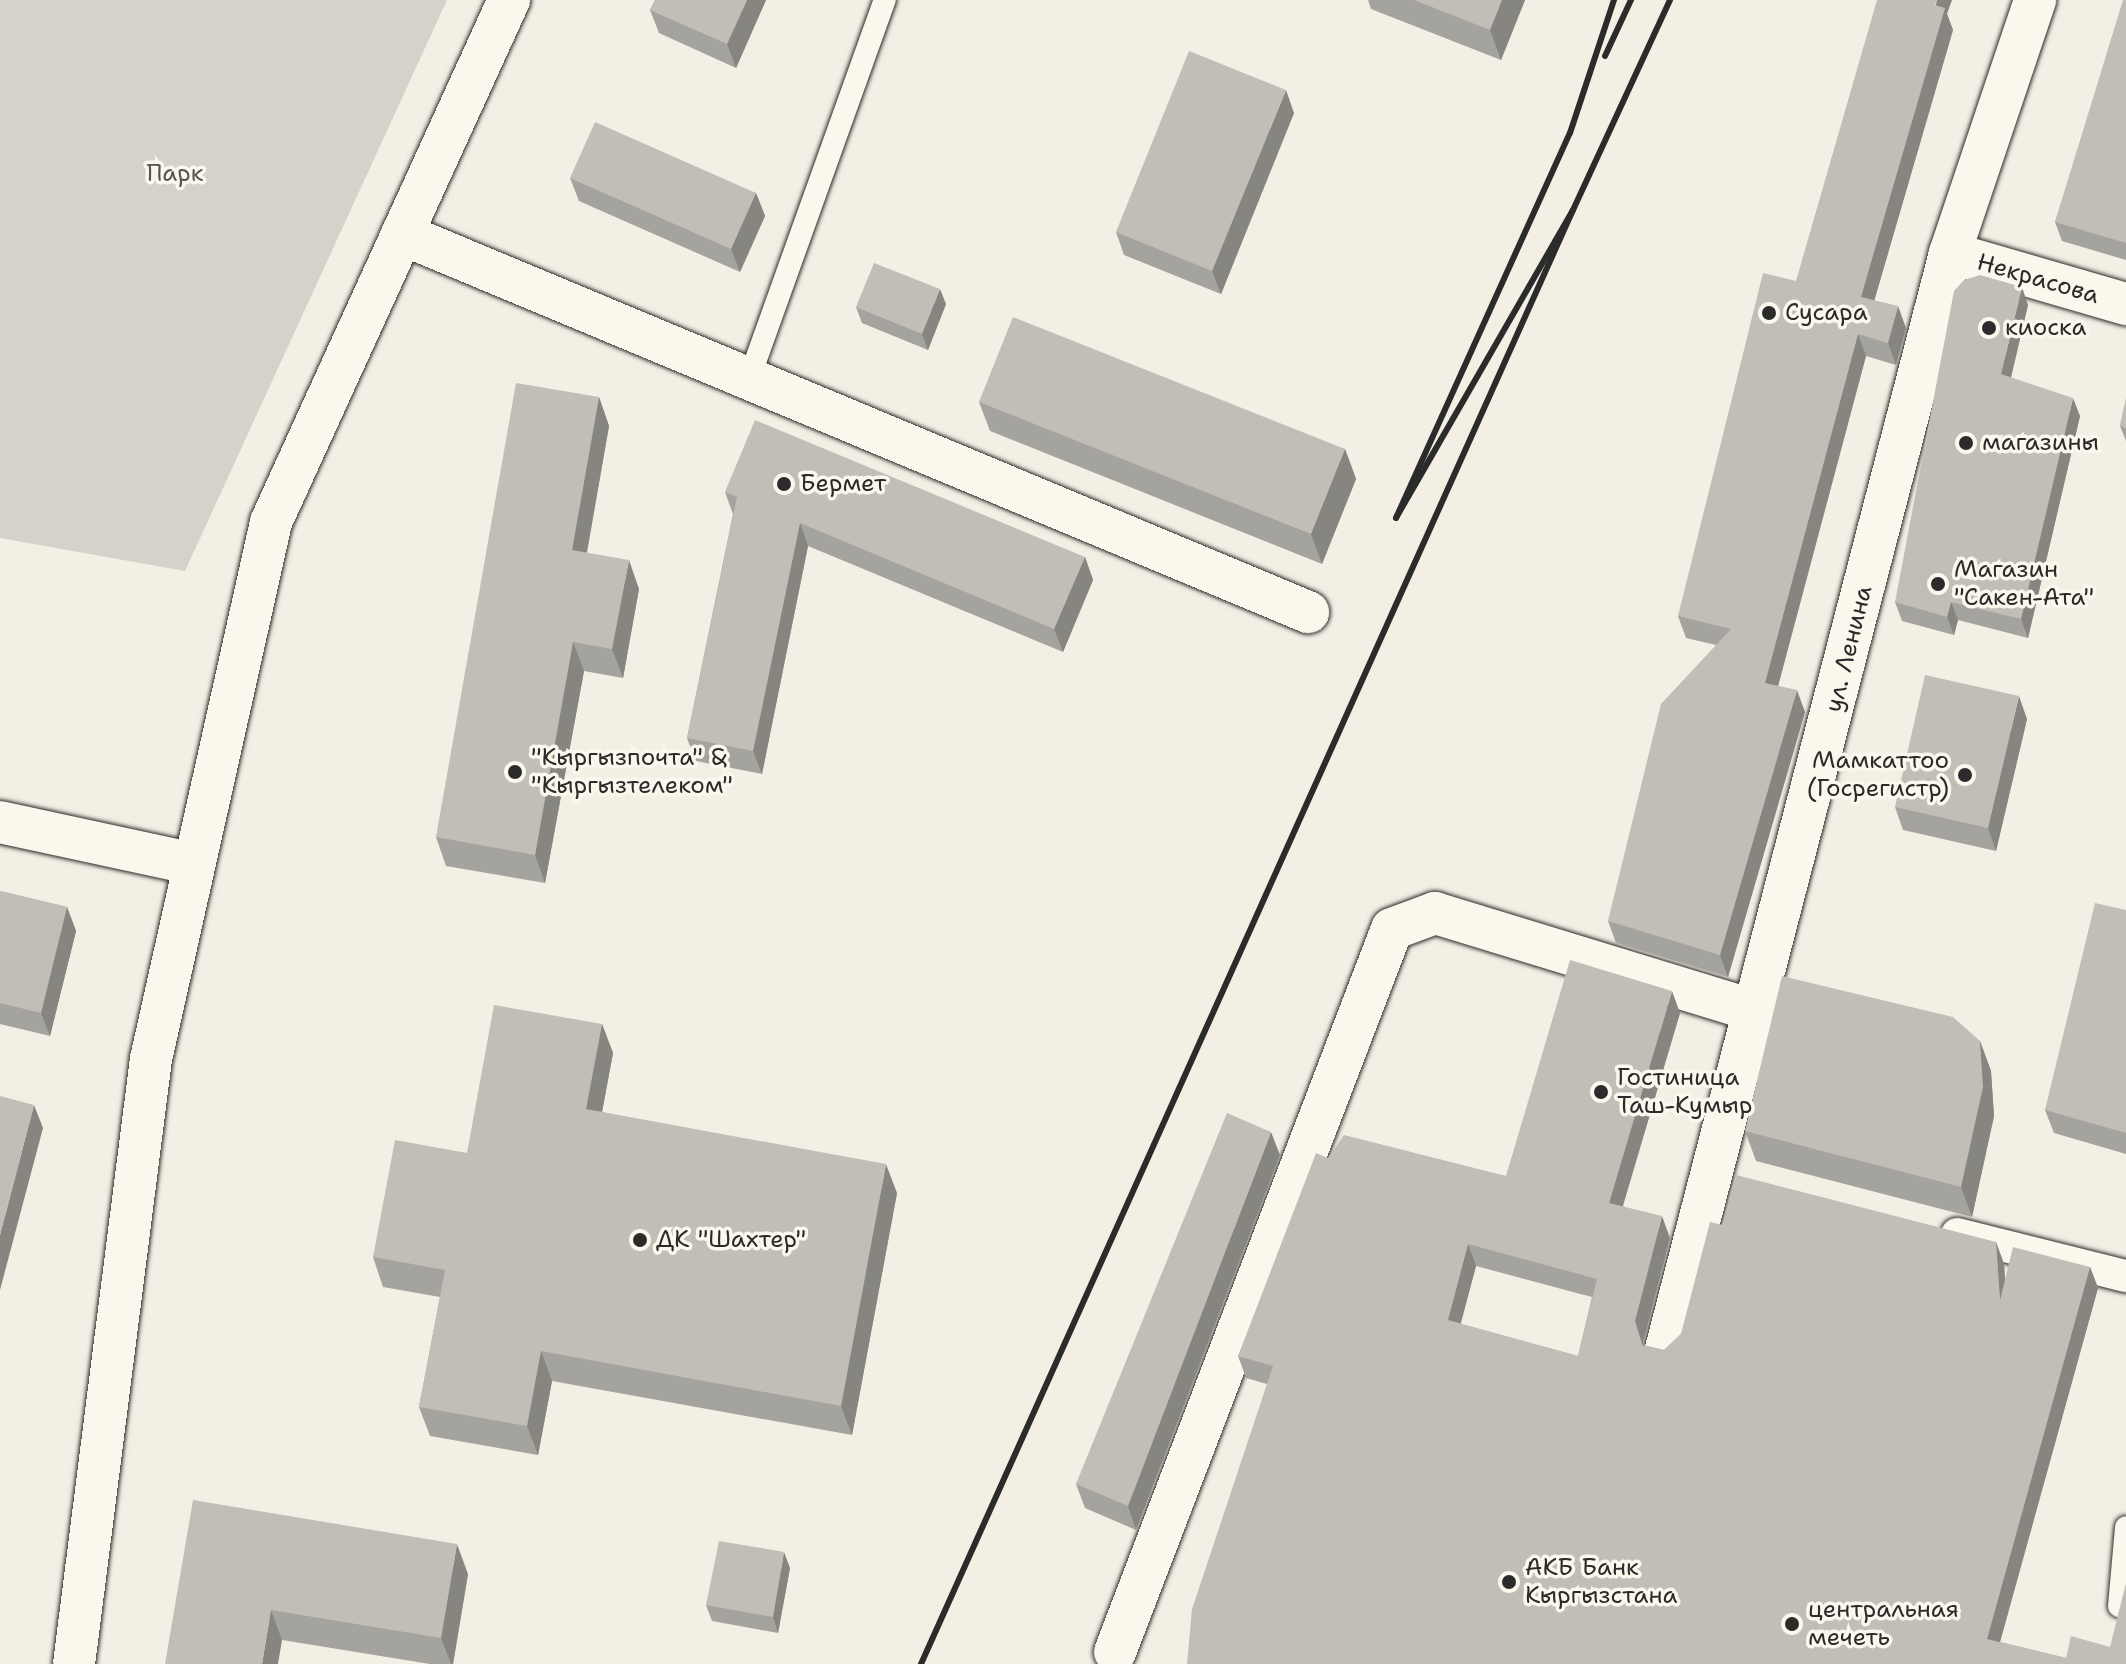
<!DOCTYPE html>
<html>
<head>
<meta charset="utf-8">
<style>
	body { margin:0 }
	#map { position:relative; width:2126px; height:1664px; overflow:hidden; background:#f3efe4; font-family:"Shantell Sans",sans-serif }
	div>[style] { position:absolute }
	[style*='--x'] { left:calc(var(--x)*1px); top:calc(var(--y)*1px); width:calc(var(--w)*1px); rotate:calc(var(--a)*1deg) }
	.green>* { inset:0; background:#d5d2c9 }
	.roads { filter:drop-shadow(0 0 2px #2b2b2b) drop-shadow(0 0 2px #2b2b2b) }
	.service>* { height:22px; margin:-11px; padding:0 11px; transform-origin:11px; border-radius:11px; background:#fbf7ec }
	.pedestrian>* { height:32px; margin:-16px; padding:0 16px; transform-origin:16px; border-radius:16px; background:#fbf7ec }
	.minor>* { height:42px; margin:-21px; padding:0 21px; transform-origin:21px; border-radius:21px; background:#fbf7ec }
	.rail>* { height:6px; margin:-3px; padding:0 3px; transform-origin:3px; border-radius:3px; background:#2b2b2b }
	.wall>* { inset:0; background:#a5a39d }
	.shaded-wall>* { inset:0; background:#86857f }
	.building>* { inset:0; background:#c0beb6 }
	.dots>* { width:22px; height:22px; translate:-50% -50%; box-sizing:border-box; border:4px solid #fbf7ec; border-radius:50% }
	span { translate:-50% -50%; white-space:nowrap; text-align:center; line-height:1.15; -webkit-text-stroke:7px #fbf7ec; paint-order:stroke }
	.park-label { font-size:24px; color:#565552 }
	.street-label { font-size:24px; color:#2b2b2b }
	.poi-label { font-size:24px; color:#2b2b2b }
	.left { translate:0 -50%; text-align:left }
	.right { translate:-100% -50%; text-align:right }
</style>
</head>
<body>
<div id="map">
	<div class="green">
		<div style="clip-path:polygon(0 0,447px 0,185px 571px,0 538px)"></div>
	</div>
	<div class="roads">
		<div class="service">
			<div style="--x:749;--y:379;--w:403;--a:-70.3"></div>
			<div style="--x:2119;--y:1606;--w:79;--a:-84.9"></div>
		</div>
		<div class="pedestrian">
			<div style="--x:1957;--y:1234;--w:174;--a:14"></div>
		</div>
		<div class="minor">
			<div style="--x:402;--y:234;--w:982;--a:22.65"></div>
			<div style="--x:1950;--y:253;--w:183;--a:16.2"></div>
			<div style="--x:0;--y:822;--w:198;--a:12.2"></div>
			<div style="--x:1666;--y:1349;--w:1132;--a:-75.47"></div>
			<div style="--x:1950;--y:253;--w:267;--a:-71.4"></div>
			<div style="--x:1115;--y:1652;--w:774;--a:-69.04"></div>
			<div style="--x:1392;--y:929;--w:46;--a:-20.4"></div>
			<div style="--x:1435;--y:913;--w:336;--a:17"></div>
			<div style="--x:74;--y:1664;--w:610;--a:-82.75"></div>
			<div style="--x:151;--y:1059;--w:550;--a:-77.4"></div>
			<div style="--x:271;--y:522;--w:574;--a:-65.49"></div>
		</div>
	</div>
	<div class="rail">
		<div style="--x:1605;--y:56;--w:62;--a:-65.1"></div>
		<div style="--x:1573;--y:210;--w:231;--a:-65.2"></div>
		<div style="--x:921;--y:1664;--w:1593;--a:-65.85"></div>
		<div style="--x:1573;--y:210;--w:355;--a:119.9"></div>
		<div style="--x:1396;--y:518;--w:422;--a:-65.7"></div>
		<div style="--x:1570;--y:133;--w:140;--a:-71.7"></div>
	</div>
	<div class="wall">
		<div style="clip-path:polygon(655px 0,766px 0,736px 68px,659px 33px,650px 10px)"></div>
		<div style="clip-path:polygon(1368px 0,1525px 0,1501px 60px,1371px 9px)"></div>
		<div style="clip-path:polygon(2126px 0,2126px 260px,2062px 241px,2055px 222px)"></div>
		<div style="clip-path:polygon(1947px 14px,1953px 30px,1874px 300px,1906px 328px,1896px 365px,1866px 356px,1778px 686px,1805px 712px,1728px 977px,1616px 943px,1608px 921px,1716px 645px,1686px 638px,1678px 616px,1796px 281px)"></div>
		<div style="clip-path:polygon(1294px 113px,1221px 294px,1124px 255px,1116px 232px)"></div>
		<div style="clip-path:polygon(570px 178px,756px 193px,765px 216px,740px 272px,579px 201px)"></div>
		<div style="clip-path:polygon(946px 304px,928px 350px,862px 323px,856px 307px)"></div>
		<div style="clip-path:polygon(2028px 305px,2011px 378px,2080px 416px,2028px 638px,1958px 620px,1954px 635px,1902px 621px,1895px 602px)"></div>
		<div style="clip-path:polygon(599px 397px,609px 426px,587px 553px,639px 589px,623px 678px,584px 671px,545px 883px,446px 866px,436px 837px)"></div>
		<div style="clip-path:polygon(2126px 399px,2126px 441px,2120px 426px)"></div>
		<div style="clip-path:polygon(979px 402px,1345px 449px,1356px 479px,1322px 564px,990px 431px)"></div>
		<div style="clip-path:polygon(725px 492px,1085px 557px,1093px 580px,1063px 652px,808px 546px,762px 774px,696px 761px,687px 738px,733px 514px)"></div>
		<div style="clip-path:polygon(2027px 719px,1996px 851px,1903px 830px,1895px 807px)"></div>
		<div style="clip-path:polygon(0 891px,67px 907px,76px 931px,50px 1036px,0 1024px)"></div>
		<div style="clip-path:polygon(2126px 910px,2126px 1154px,2054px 1133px,2045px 1110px)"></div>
		<div style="clip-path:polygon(evenodd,1680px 1013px,1623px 1206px,1670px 1238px,1643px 1343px,1643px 1345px,1664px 1350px,1681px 1334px,1723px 1225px,1996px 1242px,2004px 1264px,2005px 1279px,2090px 1267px,2098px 1288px,2000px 1642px,2066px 1658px,2110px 1647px,2126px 1664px,1187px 1664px,1267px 1384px,1246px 1378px,1238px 1356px,1328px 1158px,1506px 1176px,1680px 1013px,1476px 1266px,1592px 1297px,1578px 1356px,1460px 1324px,1476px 1266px)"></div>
		<div style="clip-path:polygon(602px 1024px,613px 1053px,602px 1112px,897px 1193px,852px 1435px,552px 1381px,538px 1455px,430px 1436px,419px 1407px,440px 1297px,383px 1287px,373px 1257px,467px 1153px)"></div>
		<div style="clip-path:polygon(1980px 1041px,1991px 1071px,1994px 1116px,1972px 1217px,1756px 1161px,1745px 1131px)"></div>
		<div style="clip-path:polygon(1280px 1155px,1136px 1530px,1085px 1508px,1076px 1484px)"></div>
		<div style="clip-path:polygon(193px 1500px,468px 1574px,453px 1664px,430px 1664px,282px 1640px)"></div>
		<div style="clip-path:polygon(790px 1568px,778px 1633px,712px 1621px,706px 1605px)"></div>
	</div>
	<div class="shaded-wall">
		<div style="clip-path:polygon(747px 0,766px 0,736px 68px,727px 44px)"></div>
		<div style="clip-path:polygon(1502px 0,1525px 0,1501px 60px,1490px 30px)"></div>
		<div style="clip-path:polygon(1937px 0,1952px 0,1947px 14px,1953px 30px,1869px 319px,1861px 297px)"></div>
		<div style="clip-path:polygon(1286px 90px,1294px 113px,1221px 294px,1212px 271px)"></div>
		<div style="clip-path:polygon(756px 193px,765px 216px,740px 272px,731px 249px)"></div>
		<div style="clip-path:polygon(2022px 287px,2028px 305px,2007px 393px,2001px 374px)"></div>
		<div style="clip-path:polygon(940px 289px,946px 304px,928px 350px,922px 334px)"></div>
		<div style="clip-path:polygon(1898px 306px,1906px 328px,1896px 365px,1888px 343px)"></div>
		<div style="clip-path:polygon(1858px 334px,1866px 356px,1773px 705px,1765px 683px)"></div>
		<div style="clip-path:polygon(599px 397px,609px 426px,582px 579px,572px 550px)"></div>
		<div style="clip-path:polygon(2073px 398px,2080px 416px,2028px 638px,2021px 619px)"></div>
		<div style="clip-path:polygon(1345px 449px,1356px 479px,1322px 564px,1311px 534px)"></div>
		<div style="clip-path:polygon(800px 523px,808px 546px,762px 774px,753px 751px)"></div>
		<div style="clip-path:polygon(1085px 557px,1093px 580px,1063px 652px,1054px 629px)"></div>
		<div style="clip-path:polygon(629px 560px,639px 589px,623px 678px,612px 649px)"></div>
		<div style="clip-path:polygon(1951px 602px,1958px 620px,1954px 635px,1947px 617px)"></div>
		<div style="clip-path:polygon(573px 642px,584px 671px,545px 883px,535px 855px)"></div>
		<div style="clip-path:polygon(1797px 690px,1805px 712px,1728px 977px,1720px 955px)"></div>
		<div style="clip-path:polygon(2019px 696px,2027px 719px,1996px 851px,1988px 828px)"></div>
		<div style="clip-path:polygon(67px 907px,76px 931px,50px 1036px,41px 1013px)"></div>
		<div style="clip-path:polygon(1672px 991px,1680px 1013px,1617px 1225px,1609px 1203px)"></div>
		<div style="clip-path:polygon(602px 1024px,613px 1053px,597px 1139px,586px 1109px)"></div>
		<div style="clip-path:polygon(1980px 1041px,1991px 1071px,1994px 1116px,1972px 1217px,1961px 1187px)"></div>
		<div style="clip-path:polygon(34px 1105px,43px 1128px,0 1290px,0 1235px)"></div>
		<div style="clip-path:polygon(1271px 1132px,1280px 1155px,1136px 1530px,1128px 1506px)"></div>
		<div style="clip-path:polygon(886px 1164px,897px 1193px,852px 1435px,841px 1406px)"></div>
		<div style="clip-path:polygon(1662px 1216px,1670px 1238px,1643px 1343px,1650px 1367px,1635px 1321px)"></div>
		<div style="clip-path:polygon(1996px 1242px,2004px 1264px,2008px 1322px,2000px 1300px)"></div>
		<div style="clip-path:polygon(1468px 1244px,1476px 1266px,1456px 1342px,1448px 1320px)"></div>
		<div style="clip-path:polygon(2090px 1267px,2098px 1288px,1995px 1660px,1987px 1639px)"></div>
		<div style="clip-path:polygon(541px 1351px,552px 1381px,538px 1455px,527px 1426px)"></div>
		<div style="clip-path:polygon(457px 1544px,468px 1574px,453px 1664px,451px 1664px,441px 1638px)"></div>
		<div style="clip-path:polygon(784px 1552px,790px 1568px,778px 1633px,773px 1617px)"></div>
		<div style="clip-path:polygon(271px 1610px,282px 1640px,278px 1664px,262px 1664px)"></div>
	</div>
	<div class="building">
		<div style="clip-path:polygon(655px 0,747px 0,727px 44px,650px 10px)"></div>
		<div style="clip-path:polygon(1414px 0,1502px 0,1490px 30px)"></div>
		<div style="clip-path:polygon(1877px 0,1937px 0,1935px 5px,1945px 8px,1861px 297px,1898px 306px,1888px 343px,1858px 334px,1765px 683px,1797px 690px,1720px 955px,1608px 921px,1661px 704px,1731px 629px,1678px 616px,1763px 273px,1796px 281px)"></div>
		<div style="clip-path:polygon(2123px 0,2126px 0,2126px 243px,2055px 222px)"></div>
		<div style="clip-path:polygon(1189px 51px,1286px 90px,1212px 271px,1116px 232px)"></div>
		<div style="clip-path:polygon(595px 122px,756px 193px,731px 249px,570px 178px)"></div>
		<div style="clip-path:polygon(874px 263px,940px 289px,922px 334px,856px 307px)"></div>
		<div style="clip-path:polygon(1980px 275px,2022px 287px,2001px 374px,2073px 398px,2021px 619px,1951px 602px,1947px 617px,1895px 602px,1954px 291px,1964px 280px)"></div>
		<div style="clip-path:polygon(1013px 317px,1345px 449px,1311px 534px,979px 402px)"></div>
		<div style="clip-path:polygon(516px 383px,599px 397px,572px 550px,629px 560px,612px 649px,573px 642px,535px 855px,436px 837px)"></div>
		<div style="clip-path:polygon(2126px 399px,2126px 428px,2120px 426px)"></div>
		<div style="clip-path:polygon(755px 420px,1085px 557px,1054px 629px,800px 523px,753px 751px,687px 738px,737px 497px,725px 492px)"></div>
		<div style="clip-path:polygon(1925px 675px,2019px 696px,1988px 828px,1895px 807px)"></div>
		<div style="clip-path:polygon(0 891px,67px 907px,41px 1013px,0 1003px)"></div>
		<div style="clip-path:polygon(2095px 903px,2126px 910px,2126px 1133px,2045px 1110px)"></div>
		<div style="clip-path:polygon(evenodd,1570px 960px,1672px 991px,1609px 1203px,1662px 1216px,1635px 1321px,1642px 1345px,1664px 1350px,1681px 1334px,1710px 1222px,1723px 1225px,1736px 1175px,1996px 1242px,2000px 1300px,2013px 1247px,2090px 1267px,1987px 1639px,2066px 1658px,2071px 1636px,2110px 1647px,2126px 1583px,2126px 1664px,1187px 1664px,1192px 1609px,1273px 1366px,1238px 1356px,1316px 1153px,1328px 1158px,1344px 1135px,1506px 1176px,1570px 960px,1468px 1244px,1597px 1279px,1578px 1356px,1448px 1320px,1468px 1244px)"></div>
		<div style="clip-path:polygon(1782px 976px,1953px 1017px,1980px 1041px,1983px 1087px,1961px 1187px,1745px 1131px)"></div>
		<div style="clip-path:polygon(494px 1005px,602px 1024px,586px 1109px,886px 1164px,841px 1406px,541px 1351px,527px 1426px,419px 1407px,445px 1270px,373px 1257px,395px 1140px,467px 1153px)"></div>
		<div style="clip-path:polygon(0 1096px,34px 1105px,0 1235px)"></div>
		<div style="clip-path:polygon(1227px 1113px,1271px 1132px,1128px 1506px,1076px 1484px)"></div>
		<div style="clip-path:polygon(193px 1500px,457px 1544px,441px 1638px,271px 1610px,262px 1664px,165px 1664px)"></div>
		<div style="clip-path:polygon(719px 1541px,784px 1552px,773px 1617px,706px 1605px)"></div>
	</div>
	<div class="dots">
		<div style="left:1769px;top:313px;background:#2b2b2b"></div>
		<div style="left:1989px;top:328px;background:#2b2b2b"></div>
		<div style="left:1966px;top:443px;background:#2b2b2b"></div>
		<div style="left:784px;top:484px;background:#2b2b2b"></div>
		<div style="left:1938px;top:584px;background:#2b2b2b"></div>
		<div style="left:515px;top:772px;background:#2b2b2b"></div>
		<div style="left:1965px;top:775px;background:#2b2b2b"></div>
		<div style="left:1601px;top:1092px;background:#2b2b2b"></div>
		<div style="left:640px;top:1240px;background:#2b2b2b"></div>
		<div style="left:1509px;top:1582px;background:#2b2b2b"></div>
		<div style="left:1792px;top:1624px;background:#2b2b2b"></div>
	</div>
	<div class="park-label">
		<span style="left:175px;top:174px">Парк</span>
	</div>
	<div class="street-label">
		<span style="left:2038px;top:279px;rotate:16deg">Некрасова</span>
		<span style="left:1849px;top:649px;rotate:-76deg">ул. Ленина</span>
	</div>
	<div class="poi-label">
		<span class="left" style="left:1785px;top:313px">Сусара</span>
		<span class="left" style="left:2005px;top:328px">киоска</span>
		<span class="left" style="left:1982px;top:443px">магазины</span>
		<span class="left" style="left:800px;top:484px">Бермет</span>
		<span class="left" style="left:1954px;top:584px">Магазин<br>"Сакен-Ата"</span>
		<span class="left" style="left:531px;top:772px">"Кыргызпочта" &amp;<br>"Кыргызтелеком"</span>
		<span class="right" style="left:1949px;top:775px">Мамкаттоо<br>(Госрегистр)</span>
		<span class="left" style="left:1617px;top:1092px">Гостиница<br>Таш-Кумыр</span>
		<span class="left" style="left:656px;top:1240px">ДК "Шахтер"</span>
		<span class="left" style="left:1525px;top:1582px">АКБ Банк<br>Кыргызстана</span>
		<span class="left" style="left:1808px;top:1624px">центральная<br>мечеть</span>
	</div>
</div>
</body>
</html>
